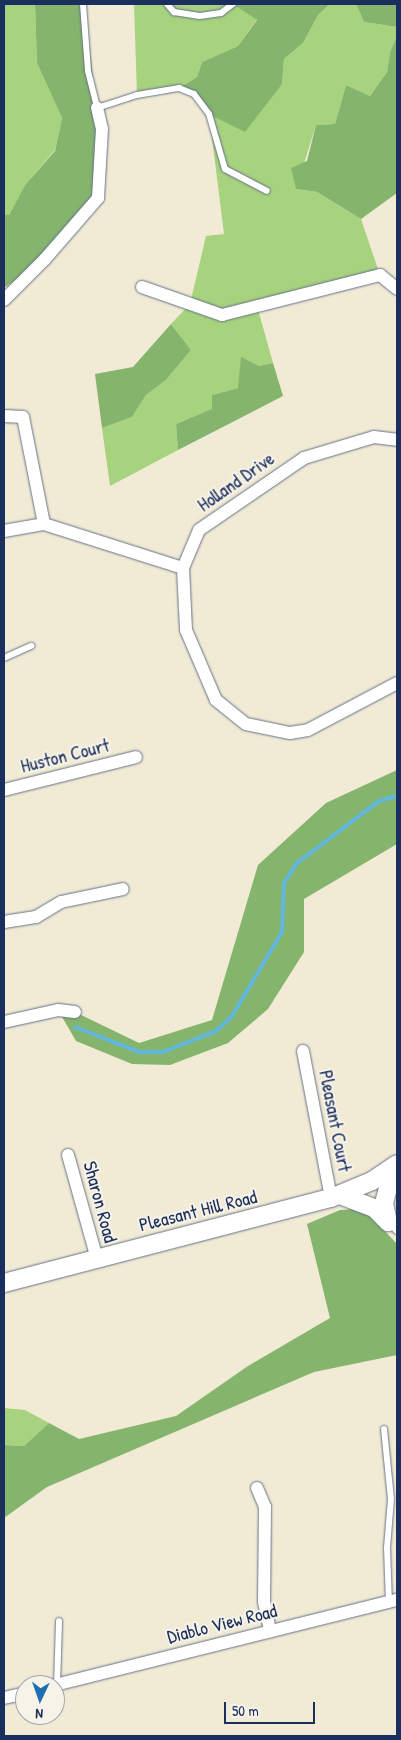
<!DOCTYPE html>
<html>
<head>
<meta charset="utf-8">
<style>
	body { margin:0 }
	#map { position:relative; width:401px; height:1740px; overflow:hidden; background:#f1ebd5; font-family:"Patrick Hand",sans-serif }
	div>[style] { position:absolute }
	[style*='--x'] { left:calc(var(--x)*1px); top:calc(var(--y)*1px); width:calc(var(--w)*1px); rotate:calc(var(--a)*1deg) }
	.green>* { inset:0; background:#a7d27e }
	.forest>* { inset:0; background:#85b46d }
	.stream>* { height:4px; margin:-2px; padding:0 2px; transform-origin:2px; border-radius:2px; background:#61b7de }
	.roads { filter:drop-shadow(0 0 1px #667188) drop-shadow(0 0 1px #667188) }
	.service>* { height:6px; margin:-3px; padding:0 3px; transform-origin:3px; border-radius:3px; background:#fff }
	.minor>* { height:12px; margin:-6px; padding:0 6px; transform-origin:6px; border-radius:6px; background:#fff }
	.secondary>* { height:18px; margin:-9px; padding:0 9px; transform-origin:9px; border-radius:9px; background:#fff }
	span { translate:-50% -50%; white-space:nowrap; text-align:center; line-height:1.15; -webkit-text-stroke:4px #f7f3e8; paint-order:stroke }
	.street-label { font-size:19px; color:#1b2f5e }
	.frame { position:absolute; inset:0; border:5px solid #1b2f5e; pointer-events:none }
	.north { position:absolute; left:15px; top:1675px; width:50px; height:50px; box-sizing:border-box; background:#f7f3e8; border:1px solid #9fa5b1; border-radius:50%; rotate:183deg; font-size:14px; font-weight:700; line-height:20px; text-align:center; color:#1b2f5e }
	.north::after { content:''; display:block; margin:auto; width:18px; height:22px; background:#1f6fb2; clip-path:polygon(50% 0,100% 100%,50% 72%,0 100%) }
	.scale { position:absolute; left:224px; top:1702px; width:91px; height:22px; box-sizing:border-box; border:2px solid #1b2f5e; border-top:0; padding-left:6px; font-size:15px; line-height:18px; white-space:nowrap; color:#1b2f5e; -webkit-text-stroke:4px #f7f3e8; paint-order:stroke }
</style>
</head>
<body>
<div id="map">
	<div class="green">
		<div style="clip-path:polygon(4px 4px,35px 4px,37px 63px,62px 118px,55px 150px,25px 185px,9px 215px,4px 214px)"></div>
		<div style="clip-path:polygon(134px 4px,233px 4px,257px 19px,238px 46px,202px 62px,197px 77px,179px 88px,137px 95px)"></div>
		<div style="clip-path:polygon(330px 4px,356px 4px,364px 22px,397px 27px,397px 36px,390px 52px,387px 72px,370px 96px,346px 85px,335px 124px,316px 125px,296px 189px,317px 192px,361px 219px,380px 275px,257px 306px,273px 363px,259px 366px,238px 388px,212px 395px,213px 409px,176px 424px,178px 450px,110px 486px,102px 428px,132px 417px,146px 395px,166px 380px,191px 350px,171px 324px,190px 304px,206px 236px,224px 234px,209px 114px,282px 84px,284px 59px,303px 43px,318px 15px)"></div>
		<div style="clip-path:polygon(4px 1408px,25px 1410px,49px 1423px,24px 1446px,4px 1445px)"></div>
	</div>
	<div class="forest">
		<div style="clip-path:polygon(35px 4px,84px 4px,97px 108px,98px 198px,45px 259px,4px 288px,4px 214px,9px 215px,25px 185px,55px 151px,62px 118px,37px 63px)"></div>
		<div style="clip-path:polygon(233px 4px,330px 4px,318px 15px,303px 43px,284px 59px,282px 84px,245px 132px,209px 114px,194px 94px,179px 88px,197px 77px,202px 62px,238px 46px,257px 20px)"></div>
		<div style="clip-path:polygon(356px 4px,397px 4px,397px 27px,364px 22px)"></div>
		<div style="clip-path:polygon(397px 36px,397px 193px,361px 219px,317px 192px,296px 189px,291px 168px,307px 161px,316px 125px,335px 124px,346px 85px,370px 96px,387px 72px,390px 52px)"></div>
		<div style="clip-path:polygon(171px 324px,191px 350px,166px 380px,146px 395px,132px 417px,102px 428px,95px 374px,133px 367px)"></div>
		<div style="clip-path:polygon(241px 357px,259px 366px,273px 363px,283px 396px,178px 450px,176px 424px,212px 409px,212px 395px,238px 388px)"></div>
		<div style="clip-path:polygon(397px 770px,397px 844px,304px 899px,304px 952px,268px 1009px,228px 1043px,170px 1065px,132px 1064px,76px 1041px,58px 1010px,75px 1012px,139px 1043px,212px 1020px,258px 865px,326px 803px)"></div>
		<div style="clip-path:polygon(357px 1209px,368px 1213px,397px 1244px,397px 1355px,314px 1372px,47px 1487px,4px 1518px,4px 1445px,24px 1446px,49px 1423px,79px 1439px,176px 1416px,248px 1366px,330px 1318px,307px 1224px,340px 1210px)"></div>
	</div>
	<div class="stream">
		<div style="--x:75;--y:1027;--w:69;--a:21.3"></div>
		<div style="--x:139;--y:1052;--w:24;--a:0"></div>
		<div style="--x:163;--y:1052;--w:57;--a:-21.6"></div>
		<div style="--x:216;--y:1031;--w:22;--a:-43"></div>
		<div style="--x:232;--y:1016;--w:98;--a:-59.2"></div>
		<div style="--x:282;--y:932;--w:49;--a:-87.7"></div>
		<div style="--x:284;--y:883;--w:24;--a:-57"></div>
		<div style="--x:297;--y:863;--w:103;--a:-37.1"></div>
		<div style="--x:379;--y:801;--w:19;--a:-16"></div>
	</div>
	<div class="roads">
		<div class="service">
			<div style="--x:83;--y:4;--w:67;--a:85.7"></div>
			<div style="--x:88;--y:71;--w:38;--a:76"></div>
			<div style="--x:97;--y:108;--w:42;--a:-18"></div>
			<div style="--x:137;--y:95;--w:43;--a:-9.5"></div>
			<div style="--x:179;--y:88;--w:16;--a:22"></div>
			<div style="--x:194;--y:94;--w:25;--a:53"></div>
			<div style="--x:209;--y:114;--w:57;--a:73.8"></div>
			<div style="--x:225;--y:169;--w:47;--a:27.6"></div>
			<div style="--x:167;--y:4;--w:11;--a:49"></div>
			<div style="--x:174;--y:12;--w:26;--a:9"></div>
			<div style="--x:200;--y:16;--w:21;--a:-8"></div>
			<div style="--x:221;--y:13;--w:15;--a:-37"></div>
			<div style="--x:4;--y:658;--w:30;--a:-24"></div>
			<div style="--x:389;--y:1223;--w:11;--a:45"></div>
			<div style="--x:384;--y:1429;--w:70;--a:84.3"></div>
			<div style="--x:391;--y:1499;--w:49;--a:94.7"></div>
			<div style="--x:387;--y:1548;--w:54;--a:87.9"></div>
			<div style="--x:57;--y:1685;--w:64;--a:-88.2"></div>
		</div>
		<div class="minor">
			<div style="--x:142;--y:287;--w:85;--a:19.3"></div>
			<div style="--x:222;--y:315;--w:163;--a:-14.2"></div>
			<div style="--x:380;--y:275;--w:22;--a:39"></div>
			<div style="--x:4;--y:300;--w:58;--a:-45"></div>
			<div style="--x:45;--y:259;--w:81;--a:-49"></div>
			<div style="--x:98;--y:198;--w:69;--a:-86.7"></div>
			<div style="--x:102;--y:129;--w:22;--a:-103"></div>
			<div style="--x:4;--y:416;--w:19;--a:3"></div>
			<div style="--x:23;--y:417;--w:109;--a:78.9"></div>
			<div style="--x:4;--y:531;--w:41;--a:-9.9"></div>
			<div style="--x:44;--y:524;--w:146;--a:17.6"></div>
			<div style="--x:183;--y:568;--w:41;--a:-67.2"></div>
			<div style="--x:199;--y:530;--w:127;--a:-34.4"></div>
			<div style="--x:304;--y:458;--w:73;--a:-16.7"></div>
			<div style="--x:374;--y:437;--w:23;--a:7"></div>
			<div style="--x:183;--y:568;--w:62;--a:87.2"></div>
			<div style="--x:186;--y:630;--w:76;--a:66.8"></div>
			<div style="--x:216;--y:700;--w:38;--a:39"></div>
			<div style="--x:246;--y:724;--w:45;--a:11.6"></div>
			<div style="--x:290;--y:733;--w:18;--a:-9"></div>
			<div style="--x:308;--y:730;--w:101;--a:-27.8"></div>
			<div style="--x:4;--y:790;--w:136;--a:-14"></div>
			<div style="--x:4;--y:922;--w:32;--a:-9"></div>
			<div style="--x:36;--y:917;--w:29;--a:-31"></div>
			<div style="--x:61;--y:902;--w:63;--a:-11.8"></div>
			<div style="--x:4;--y:1022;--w:55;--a:-12.5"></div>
			<div style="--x:58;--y:1010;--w:17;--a:7"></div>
			<div style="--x:303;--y:1051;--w:150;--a:79.2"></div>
			<div style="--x:68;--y:1155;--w:108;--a:74.4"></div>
			<div style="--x:257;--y:1488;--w:21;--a:67"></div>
			<div style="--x:265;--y:1507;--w:95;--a:90.6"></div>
			<div style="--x:264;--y:1602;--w:30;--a:78"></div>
			<div style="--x:55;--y:1685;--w:352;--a:-14"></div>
			<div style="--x:4;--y:1698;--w:22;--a:-13"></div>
		</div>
		<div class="secondary">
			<div style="--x:340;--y:1195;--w:36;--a:21"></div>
			<div style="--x:374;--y:1208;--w:20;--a:45"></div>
			<div style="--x:388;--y:1222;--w:19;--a:-102"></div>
			<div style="--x:384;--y:1203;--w:38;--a:-75"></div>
			<div style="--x:4;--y:1283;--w:338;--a:-14.6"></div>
			<div style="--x:331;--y:1198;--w:44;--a:-22.5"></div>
			<div style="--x:372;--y:1181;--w:30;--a:-34"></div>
		</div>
	</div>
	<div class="street-label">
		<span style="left:236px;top:482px;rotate:-35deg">Holland Drive</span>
		<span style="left:65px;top:756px;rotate:-14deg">Huston Court</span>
		<span style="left:335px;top:1121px;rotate:79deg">Pleasant Court</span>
		<span style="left:100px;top:1202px;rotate:75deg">Sharon Road</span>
		<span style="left:198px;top:1211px;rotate:-14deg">Pleasant Hill Road</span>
		<span style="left:222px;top:1624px;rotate:-14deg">Diablo View Road</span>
	</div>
	<div class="frame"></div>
	<div class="north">N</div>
	<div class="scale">50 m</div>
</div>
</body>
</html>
